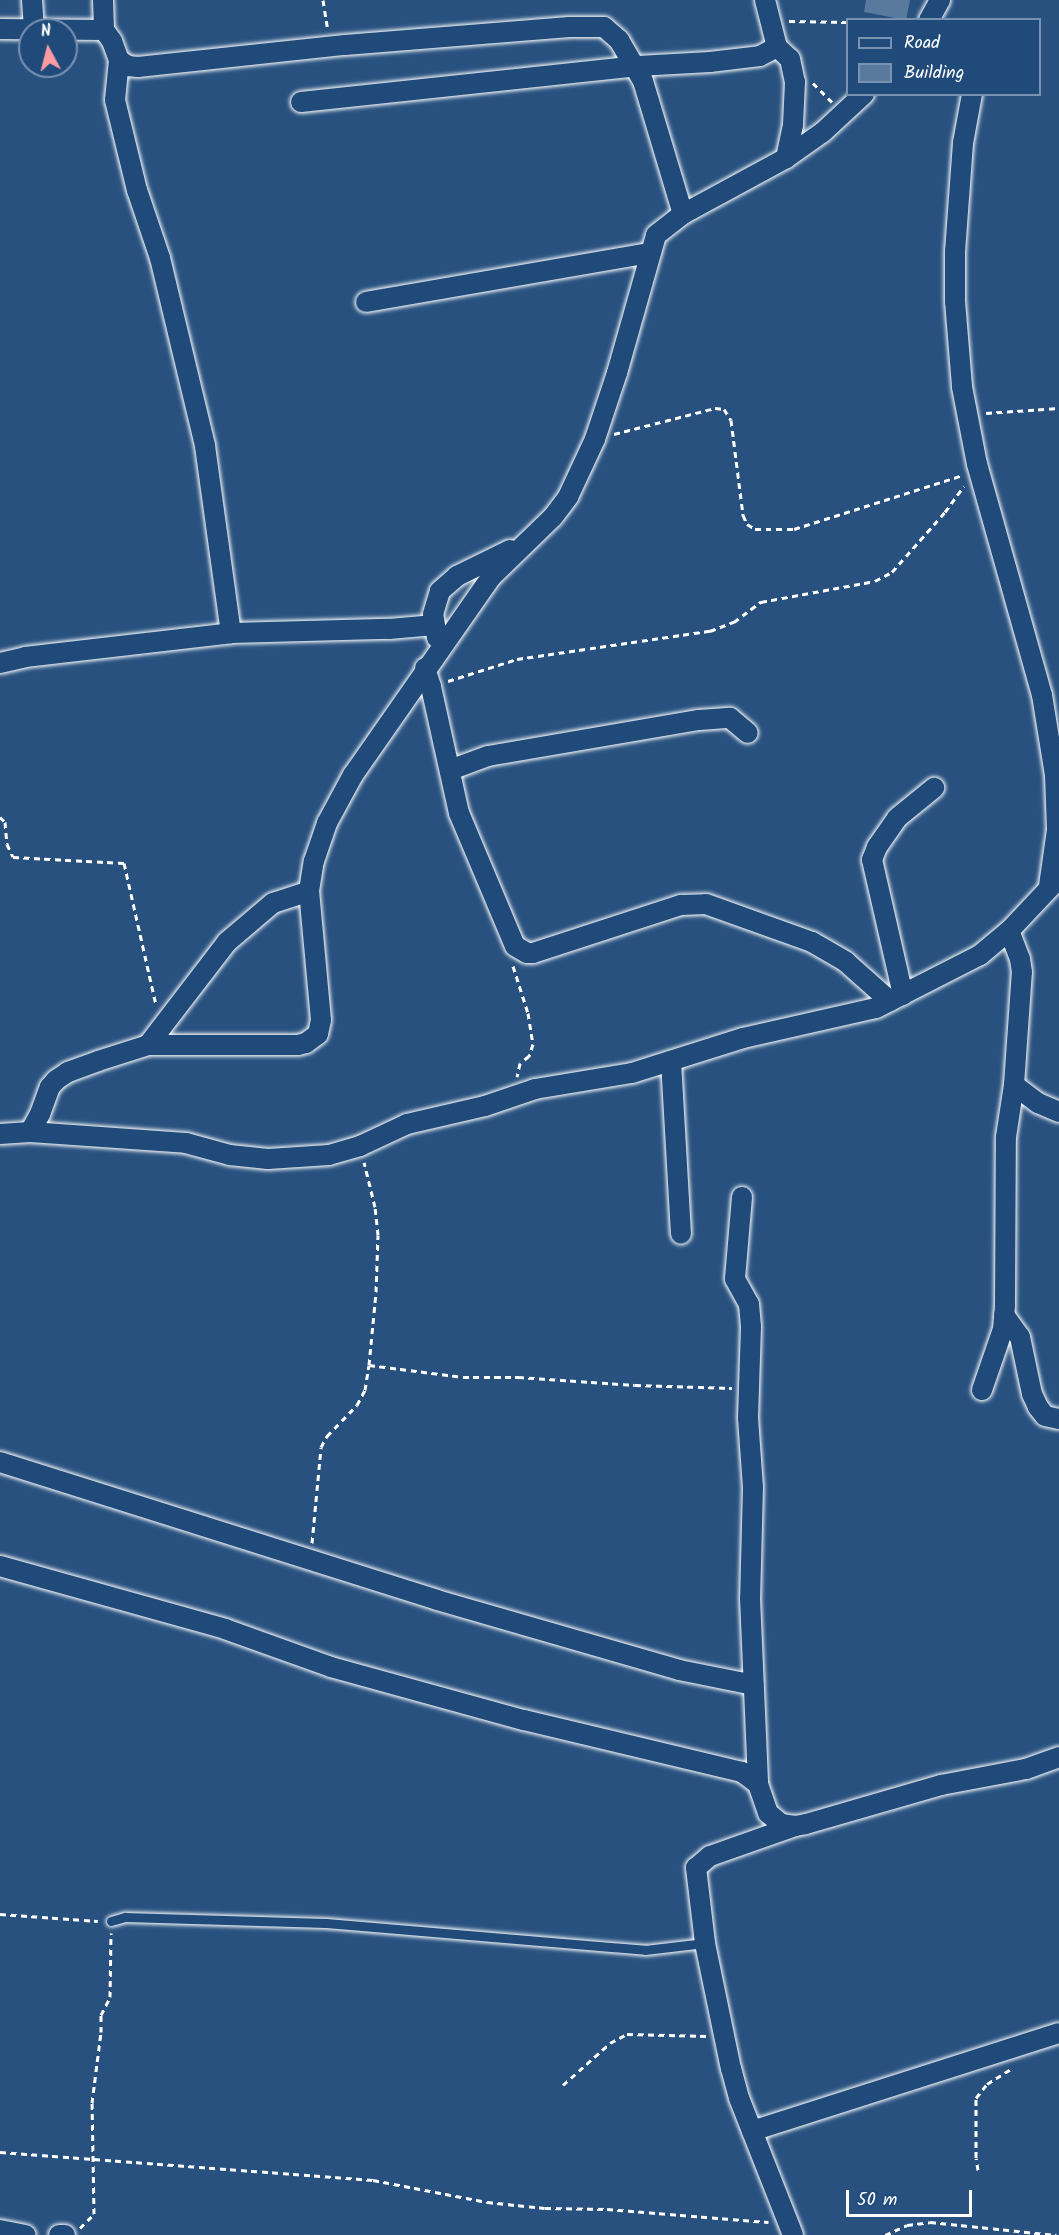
<!DOCTYPE html>
<html>
<head>
<meta charset="utf-8">
<style>
	body { margin:0 }
	#map { position:relative; width:1059px; height:2235px; overflow:hidden; background:#28517f; font-family:Kalam,sans-serif }
	div>[style] { position:absolute }
	[style*='--x'] { left:calc(var(--x)*1px); top:calc(var(--y)*1px); width:calc(var(--w)*1px); rotate:calc(var(--a)*1deg) }
	.building>* { inset:0; background:#5a7a9d }
	.path>* { height:3px; margin-top:-1.5px; transform-origin:0; background:repeating-linear-gradient(90deg,#fff 0 6px,transparent 0 10.5px) }
	.roads { filter:drop-shadow(0 0 2px #fff) drop-shadow(0 0 2px #fff) }
	.lane>* { height:9px; margin:-4.5px; padding:0 4.5px; transform-origin:4.5px; border-radius:4.5px; background:#1f4a7a }
	.street>* { height:20px; margin:-10px; padding:0 10px; transform-origin:10px; border-radius:10px; background:#1f4a7a }
	span { translate:-50% -50%; white-space:nowrap; text-align:center; line-height:1.15; -webkit-text-stroke:4.5px #1f4a7a; paint-order:stroke }
	.legend { position:absolute; left:846px; top:18px; width:195px; height:78px; box-sizing:border-box; background:#1f4a7a; border:2px solid #7992af; margin:0; padding:8px 10px; list-style:none; font-size:18px; color:#fff }
	.legend li { display:flex; align-items:center; gap:12px; height:30px }
	.legend b { width:30px; border:2px solid #7992af }
	.north { position:absolute; left:18px; top:18px; width:60px; height:60px; box-sizing:border-box; background:#1f4a7a; border:2px solid #7992af; border-radius:50%; rotate:353deg; font-size:16px; font-weight:700; line-height:24px; text-align:center; color:#fff }
	.north::after { content:''; display:block; margin:auto; width:21px; height:27px; background:#ff9aa2; clip-path:polygon(50% 0,100% 100%,50% 72%,0 100%) }
	.scale { position:absolute; left:846px; top:2190px; width:126px; height:27px; box-sizing:border-box; border:3px solid #fff; border-top:0; padding-left:8px; font-size:18px; line-height:21px; white-space:nowrap; color:#fff; -webkit-text-stroke:4px #1f4a7a; paint-order:stroke }
</style>
</head>
<body>
<div id="map">
	<div class="building">
		<div style="clip-path:polygon(866px 0,910px 0,906px 20px,864px 12px)"></div>
	</div>
	<div class="path">
		<div style="--x:323;--y:0;--w:30;--a:81"></div>
		<div style="--x:789;--y:21;--w:59;--a:1"></div>
		<div style="--x:813;--y:83;--w:27;--a:45"></div>
		<div style="--x:986;--y:413;--w:73;--a:-3.9"></div>
		<div style="--x:614;--y:434;--w:104;--a:-14.4"></div>
		<div style="--x:715;--y:408;--w:9;--a:6"></div>
		<div style="--x:724;--y:409;--w:13;--a:58"></div>
		<div style="--x:731;--y:420;--w:96;--a:82.8"></div>
		<div style="--x:743;--y:515;--w:10;--a:66"></div>
		<div style="--x:747;--y:524;--w:9;--a:32"></div>
		<div style="--x:755;--y:529;--w:39;--a:0"></div>
		<div style="--x:794;--y:529;--w:177;--a:-17.7"></div>
		<div style="--x:448;--y:681;--w:72;--a:-17.7"></div>
		<div style="--x:517;--y:659;--w:195;--a:-8.3"></div>
		<div style="--x:710;--y:631;--w:26;--a:-21"></div>
		<div style="--x:734;--y:622;--w:34;--a:-37"></div>
		<div style="--x:761;--y:602;--w:116;--a:-10.4"></div>
		<div style="--x:875;--y:581;--w:19;--a:-28"></div>
		<div style="--x:892;--y:572;--w:80;--a:-48.5"></div>
		<div style="--x:945;--y:512;--w:32;--a:-54"></div>
		<div style="--x:0;--y:817;--w:7;--a:45"></div>
		<div style="--x:5;--y:822;--w:22;--a:85"></div>
		<div style="--x:7;--y:844;--w:14;--a:65"></div>
		<div style="--x:13;--y:857;--w:111;--a:3.1"></div>
		<div style="--x:124;--y:863;--w:146;--a:77.3"></div>
		<div style="--x:513;--y:966;--w:49;--a:72.3"></div>
		<div style="--x:528;--y:1013;--w:31;--a:81"></div>
		<div style="--x:533;--y:1044;--w:13;--a:108"></div>
		<div style="--x:529;--y:1056;--w:11;--a:142"></div>
		<div style="--x:520;--y:1063;--w:14;--a:102"></div>
		<div style="--x:369;--y:1365;--w:95;--a:7.3"></div>
		<div style="--x:463;--y:1377;--w:55;--a:0"></div>
		<div style="--x:518;--y:1377;--w:117;--a:3.9"></div>
		<div style="--x:635;--y:1385;--w:97;--a:1.8"></div>
		<div style="--x:312;--y:1543;--w:96;--a:-84.6"></div>
		<div style="--x:321;--y:1447;--w:13;--a:-61"></div>
		<div style="--x:327;--y:1436;--w:43;--a:-45.9"></div>
		<div style="--x:357;--y:1405;--w:17;--a:-62"></div>
		<div style="--x:365;--y:1390;--w:25;--a:-81"></div>
		<div style="--x:369;--y:1365;--w:73;--a:-84.5"></div>
		<div style="--x:376;--y:1292;--w:57;--a:-88"></div>
		<div style="--x:378;--y:1235;--w:28;--a:-96"></div>
		<div style="--x:375;--y:1207;--w:46;--a:-103.7"></div>
		<div style="--x:0;--y:1914;--w:98;--a:4.1"></div>
		<div style="--x:563;--y:2085;--w:63;--a:-41.8"></div>
		<div style="--x:610;--y:2043;--w:19;--a:-28"></div>
		<div style="--x:627;--y:2034;--w:81;--a:1.4"></div>
		<div style="--x:0;--y:2152;--w:374;--a:4.3"></div>
		<div style="--x:373;--y:2180;--w:116;--a:10.9"></div>
		<div style="--x:487;--y:2202;--w:58;--a:5.9"></div>
		<div style="--x:545;--y:2208;--w:62;--a:0.9"></div>
		<div style="--x:607;--y:2209;--w:162;--a:4.6"></div>
		<div style="--x:978;--y:2170;--w:12;--a:-99"></div>
		<div style="--x:976;--y:2158;--w:60;--a:-90"></div>
		<div style="--x:976;--y:2098;--w:18;--a:-52"></div>
		<div style="--x:987;--y:2084;--w:31;--a:-32"></div>
		<div style="--x:80;--y:2228;--w:20;--a:-45"></div>
		<div style="--x:94;--y:2214;--w:111;--a:-91"></div>
		<div style="--x:92;--y:2103;--w:72;--a:-82.8"></div>
		<div style="--x:101;--y:2032;--w:17;--a:-90"></div>
		<div style="--x:101;--y:2015;--w:20;--a:-63"></div>
		<div style="--x:110;--y:1997;--w:64;--a:-89.1"></div>
		<div style="--x:885;--y:2235;--w:24;--a:-24"></div>
		<div style="--x:907;--y:2225;--w:23;--a:-7"></div>
		<div style="--x:930;--y:2222;--w:127;--a:5.9"></div>
	</div>
	<div class="roads">
		<div class="lane">
			<div style="--x:111;--y:1921;--w:15;--a:-16"></div>
			<div style="--x:125;--y:1917;--w:201;--a:1.7"></div>
			<div style="--x:326;--y:1923;--w:320;--a:4.8"></div>
			<div style="--x:645;--y:1950;--w:60;--a:-6.7"></div>
		</div>
		<div class="street">
			<div style="--x:32;--y:0;--w:28;--a:86"></div>
			<div style="--x:103;--y:0;--w:30;--a:88"></div>
			<div style="--x:765;--y:0;--w:49;--a:75.7"></div>
			<div style="--x:777;--y:47;--w:18;--a:43"></div>
			<div style="--x:790;--y:59;--w:24;--a:78"></div>
			<div style="--x:795;--y:82;--w:43;--a:92.7"></div>
			<div style="--x:793;--y:125;--w:34;--a:102"></div>
			<div style="--x:929;--y:20;--w:23;--a:-61"></div>
			<div style="--x:0;--y:29;--w:104;--a:0.6"></div>
			<div style="--x:104;--y:30;--w:14;--a:54"></div>
			<div style="--x:112;--y:41;--w:20;--a:70"></div>
			<div style="--x:119;--y:60;--w:11;--a:34"></div>
			<div style="--x:128;--y:66;--w:10;--a:6"></div>
			<div style="--x:138;--y:67;--w:208;--a:-6.1"></div>
			<div style="--x:345;--y:45;--w:225;--a:-4.6"></div>
			<div style="--x:569;--y:27;--w:35;--a:0"></div>
			<div style="--x:604;--y:27;--w:20;--a:41"></div>
			<div style="--x:619;--y:40;--w:48;--a:59.7"></div>
			<div style="--x:643;--y:81;--w:139;--a:73.3"></div>
			<div style="--x:119;--y:60;--w:40;--a:95.7"></div>
			<div style="--x:115;--y:100;--w:93;--a:76.3"></div>
			<div style="--x:137;--y:190;--w:72;--a:71.3"></div>
			<div style="--x:160;--y:258;--w:193;--a:76.5"></div>
			<div style="--x:205;--y:446;--w:189;--a:82.1"></div>
			<div style="--x:972;--y:94;--w:50;--a:100.4"></div>
			<div style="--x:963;--y:143;--w:108;--a:94.2"></div>
			<div style="--x:955;--y:251;--w:50;--a:90"></div>
			<div style="--x:955;--y:301;--w:86;--a:85.3"></div>
			<div style="--x:962;--y:387;--w:78;--a:79"></div>
			<div style="--x:977;--y:464;--w:240;--a:74.3"></div>
			<div style="--x:1042;--y:695;--w:81;--a:80.8"></div>
			<div style="--x:1055;--y:775;--w:5;--a:37"></div>
			<div style="--x:301;--y:102;--w:339;--a:-6.1"></div>
			<div style="--x:638;--y:66;--w:72;--a:-3.2"></div>
			<div style="--x:710;--y:62;--w:50;--a:-6.8"></div>
			<div style="--x:760;--y:56;--w:19;--a:-28"></div>
			<div style="--x:366;--y:302;--w:287;--a:-9.8"></div>
			<div style="--x:437;--y:638;--w:24;--a:-99"></div>
			<div style="--x:433;--y:614;--w:24;--a:-73"></div>
			<div style="--x:440;--y:591;--w:23;--a:-41"></div>
			<div style="--x:457;--y:576;--w:59;--a:-26.1"></div>
			<div style="--x:0;--y:663;--w:26;--a:-13"></div>
			<div style="--x:25;--y:657;--w:207;--a:-6.6"></div>
			<div style="--x:231;--y:633;--w:158;--a:-1.5"></div>
			<div style="--x:389;--y:629;--w:46;--a:-5"></div>
			<div style="--x:425;--y:668;--w:20;--a:72"></div>
			<div style="--x:431;--y:687;--w:129;--a:77.5"></div>
			<div style="--x:459;--y:813;--w:144;--a:67.2"></div>
			<div style="--x:515;--y:946;--w:14;--a:30"></div>
			<div style="--x:527;--y:953;--w:6;--a:0"></div>
			<div style="--x:533;--y:953;--w:156;--a:-18"></div>
			<div style="--x:681;--y:905;--w:25;--a:-2"></div>
			<div style="--x:706;--y:904;--w:113;--a:19.7"></div>
			<div style="--x:812;--y:942;--w:39;--a:30"></div>
			<div style="--x:846;--y:962;--w:59;--a:41.6"></div>
			<div style="--x:450;--y:770;--w:40;--a:-20.2"></div>
			<div style="--x:488;--y:756;--w:214;--a:-9.7"></div>
			<div style="--x:699;--y:720;--w:31;--a:-4"></div>
			<div style="--x:730;--y:718;--w:23;--a:40"></div>
			<div style="--x:1049;--y:886;--w:57;--a:-81.9"></div>
			<div style="--x:1057;--y:830;--w:55;--a:-92.1"></div>
			<div style="--x:903;--y:995;--w:139;--a:-102.9"></div>
			<div style="--x:872;--y:860;--w:14;--a:-69"></div>
			<div style="--x:877;--y:847;--w:35;--a:-55"></div>
			<div style="--x:897;--y:818;--w:48;--a:-39"></div>
			<div style="--x:148;--y:1045;--w:130;--a:-52.5"></div>
			<div style="--x:227;--y:942;--w:60;--a:-40.3"></div>
			<div style="--x:273;--y:903;--w:38;--a:-18"></div>
			<div style="--x:671;--y:1061;--w:173;--a:86.7"></div>
			<div style="--x:1014;--y:1085;--w:30;--a:37"></div>
			<div style="--x:1038;--y:1103;--w:23;--a:23"></div>
			<div style="--x:30;--y:1132;--w:21;--a:-61"></div>
			<div style="--x:40;--y:1114;--w:29;--a:-70"></div>
			<div style="--x:50;--y:1087;--w:9;--a:-49"></div>
			<div style="--x:56;--y:1080;--w:14;--a:-34"></div>
			<div style="--x:68;--y:1072;--w:32;--a:-20"></div>
			<div style="--x:98;--y:1061;--w:52;--a:-17.7"></div>
			<div style="--x:148;--y:1045;--w:150;--a:0"></div>
			<div style="--x:298;--y:1045;--w:8;--a:-14"></div>
			<div style="--x:306;--y:1043;--w:15;--a:-37"></div>
			<div style="--x:318;--y:1034;--w:14;--a:-78"></div>
			<div style="--x:321;--y:1020;--w:130;--a:-95.3"></div>
			<div style="--x:309;--y:891;--w:30;--a:-81"></div>
			<div style="--x:314;--y:861;--w:40;--a:-71.1"></div>
			<div style="--x:327;--y:823;--w:55;--a:-61.6"></div>
			<div style="--x:353;--y:775;--w:241;--a:-55.1"></div>
			<div style="--x:491;--y:577;--w:86;--a:-44.1"></div>
			<div style="--x:553;--y:517;--w:25;--a:-53"></div>
			<div style="--x:568;--y:497;--w:64;--a:-65"></div>
			<div style="--x:595;--y:439;--w:70;--a:-71.6"></div>
			<div style="--x:617;--y:373;--w:143;--a:-74.2"></div>
			<div style="--x:656;--y:235;--w:34;--a:-38"></div>
			<div style="--x:683;--y:214;--w:117;--a:-28.5"></div>
			<div style="--x:786;--y:158;--w:45;--a:-35.1"></div>
			<div style="--x:823;--y:132;--w:56;--a:-42.8"></div>
			<div style="--x:0;--y:1134;--w:30;--a:-4"></div>
			<div style="--x:30;--y:1132;--w:156;--a:4"></div>
			<div style="--x:186;--y:1143;--w:46;--a:15.3"></div>
			<div style="--x:230;--y:1155;--w:38;--a:6"></div>
			<div style="--x:268;--y:1159;--w:61;--a:-3.8"></div>
			<div style="--x:329;--y:1155;--w:32;--a:-16"></div>
			<div style="--x:360;--y:1146;--w:52;--a:-25.1"></div>
			<div style="--x:407;--y:1124;--w:80;--a:-13"></div>
			<div style="--x:485;--y:1106;--w:53;--a:-18.8"></div>
			<div style="--x:535;--y:1089;--w:98;--a:-9.4"></div>
			<div style="--x:632;--y:1073;--w:116;--a:-17.5"></div>
			<div style="--x:743;--y:1038;--w:136;--a:-12.7"></div>
			<div style="--x:876;--y:1008;--w:117;--a:-27"></div>
			<div style="--x:980;--y:955;--w:38;--a:-40"></div>
			<div style="--x:1009;--y:931;--w:73;--a:-46.7"></div>
			<div style="--x:742;--y:1197;--w:82;--a:94.9"></div>
			<div style="--x:735;--y:1279;--w:29;--a:61"></div>
			<div style="--x:749;--y:1304;--w:23;--a:85"></div>
			<div style="--x:751;--y:1327;--w:91;--a:91.9"></div>
			<div style="--x:748;--y:1418;--w:69;--a:85.9"></div>
			<div style="--x:753;--y:1487;--w:111;--a:91.5"></div>
			<div style="--x:750;--y:1598;--w:186;--a:87.5"></div>
			<div style="--x:1004;--y:1315;--w:27;--a:54"></div>
			<div style="--x:1020;--y:1337;--w:58;--a:78.1"></div>
			<div style="--x:1032;--y:1394;--w:14;--a:65"></div>
			<div style="--x:1038;--y:1407;--w:11;--a:52"></div>
			<div style="--x:1045;--y:1416;--w:14;--a:12"></div>
			<div style="--x:982;--y:1390;--w:65;--a:-71"></div>
			<div style="--x:1003;--y:1329;--w:25;--a:-85"></div>
			<div style="--x:1005;--y:1304;--w:167;--a:-89.7"></div>
			<div style="--x:1006;--y:1137;--w:53;--a:-81.3"></div>
			<div style="--x:1014;--y:1085;--w:113;--a:-86"></div>
			<div style="--x:1022;--y:972;--w:13;--a:-99"></div>
			<div style="--x:1020;--y:959;--w:30;--a:-111"></div>
			<div style="--x:0;--y:1462;--w:458;--a:17.5"></div>
			<div style="--x:437;--y:1600;--w:252;--a:16.1"></div>
			<div style="--x:679;--y:1670;--w:76;--a:11.3"></div>
			<div style="--x:0;--y:1566;--w:234;--a:15.6"></div>
			<div style="--x:225;--y:1629;--w:113;--a:19.7"></div>
			<div style="--x:331;--y:1667;--w:200;--a:15.4"></div>
			<div style="--x:524;--y:1720;--w:224;--a:13.4"></div>
			<div style="--x:742;--y:1772;--w:20;--a:37"></div>
			<div style="--x:758;--y:1784;--w:31;--a:71"></div>
			<div style="--x:768;--y:1813;--w:17;--a:40"></div>
			<div style="--x:781;--y:1824;--w:14;--a:8"></div>
			<div style="--x:795;--y:1826;--w:11;--a:-10"></div>
			<div style="--x:806;--y:1824;--w:141;--a:-16.1"></div>
			<div style="--x:941;--y:1785;--w:86;--a:-10.7"></div>
			<div style="--x:1026;--y:1769;--w:35;--a:-20"></div>
			<div style="--x:752;--y:2131;--w:322;--a:-17.7"></div>
			<div style="--x:0;--y:2230;--w:26;--a:11"></div>
			<div style="--x:59;--y:2235;--w:6;--a:0"></div>
			<div style="--x:793;--y:2235;--w:147;--a:-111.5"></div>
			<div style="--x:739;--y:2098;--w:30;--a:-105"></div>
			<div style="--x:731;--y:2069;--w:129;--a:-101.7"></div>
			<div style="--x:705;--y:1943;--w:76;--a:-96.8"></div>
			<div style="--x:696;--y:1868;--w:18;--a:-41"></div>
			<div style="--x:710;--y:1856;--w:90;--a:-19.4"></div>
		</div>
	</div>
	<ul class="legend">
	<li><b style="height:8px;background:#1f4a7a"></b>Road</li>
	<li><b style="height:16px;background:#5a7a9d"></b>Building</li>
	</ul>
	<div class="north">N</div>
	<div class="scale">50 m</div>
</div>
</body>
</html>
